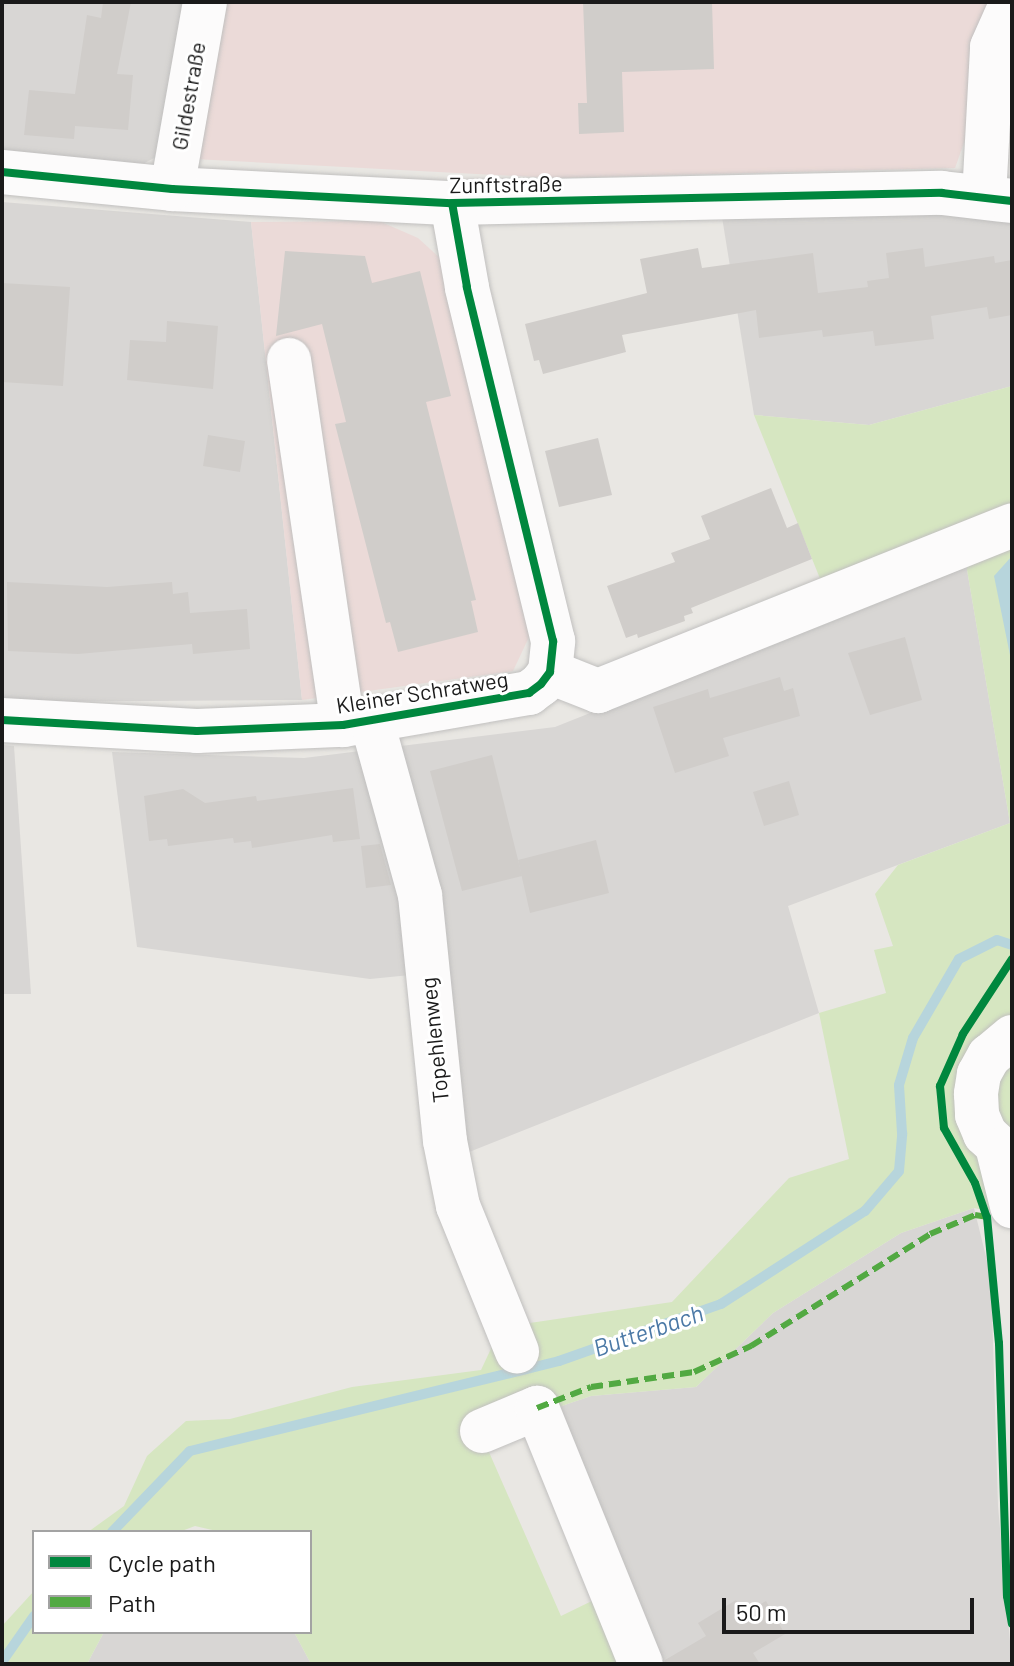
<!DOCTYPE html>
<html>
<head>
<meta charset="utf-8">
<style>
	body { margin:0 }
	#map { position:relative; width:1014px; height:1666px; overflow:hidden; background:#e9e7e3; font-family:Barlow,sans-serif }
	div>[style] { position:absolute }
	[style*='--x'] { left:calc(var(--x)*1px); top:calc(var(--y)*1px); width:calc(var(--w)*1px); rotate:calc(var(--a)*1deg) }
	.residential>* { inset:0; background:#d8d6d4 }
	.commercial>* { inset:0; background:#ebdad8 }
	.grass>* { inset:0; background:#d6e6c1 }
	.water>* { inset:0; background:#b7d5dc }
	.stream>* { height:10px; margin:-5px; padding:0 5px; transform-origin:5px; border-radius:5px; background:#b7d5dc }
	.building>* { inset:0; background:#d0cdca }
	.roads { filter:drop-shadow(0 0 2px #c1c0bf) drop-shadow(0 0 2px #c1c0bf) }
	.minor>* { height:44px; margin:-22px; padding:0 22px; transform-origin:22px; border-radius:22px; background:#fcfbfb }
	.quiet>* { height:6px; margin-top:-3px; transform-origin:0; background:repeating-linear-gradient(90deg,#52a942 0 12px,transparent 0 18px) }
	.cycleway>* { height:8px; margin:-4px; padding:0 4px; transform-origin:4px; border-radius:4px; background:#00873e }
	span { translate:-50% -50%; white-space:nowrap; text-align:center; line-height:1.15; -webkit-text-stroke:6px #fff; paint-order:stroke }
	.street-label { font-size:22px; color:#1a1a1a }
	.water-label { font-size:24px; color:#4b79a6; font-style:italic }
	.frame { position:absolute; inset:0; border:4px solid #1a1a1a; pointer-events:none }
	.legend { position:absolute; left:32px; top:1530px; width:280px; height:104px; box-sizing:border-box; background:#fff; border:2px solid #a3a3a3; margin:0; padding:10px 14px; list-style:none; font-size:24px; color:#1a1a1a }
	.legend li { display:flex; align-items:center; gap:16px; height:40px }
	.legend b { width:40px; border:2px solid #a3a3a3 }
	.scale { position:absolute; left:722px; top:1598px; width:252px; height:36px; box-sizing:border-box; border:4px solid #1a1a1a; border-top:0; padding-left:10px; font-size:24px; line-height:28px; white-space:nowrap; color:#1a1a1a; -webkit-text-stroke:6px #fff; paint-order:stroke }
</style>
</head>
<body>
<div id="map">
	<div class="residential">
		<div style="clip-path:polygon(2px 2px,192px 2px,156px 157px,135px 168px,2px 162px)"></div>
		<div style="clip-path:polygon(2px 202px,251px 222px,302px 700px,2px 702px)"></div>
		<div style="clip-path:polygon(934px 211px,1012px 220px,1012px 386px,869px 425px,754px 415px,722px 217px)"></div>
		<div style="clip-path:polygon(964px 552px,1010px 823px,788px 906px,819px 1013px,454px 1158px,440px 972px,370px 979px,137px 947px,112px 752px,304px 758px,555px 727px,718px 662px)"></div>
		<div style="clip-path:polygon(2px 745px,14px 746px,31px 994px,2px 994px)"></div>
		<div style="clip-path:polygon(974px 1208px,991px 1277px,998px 1506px,1012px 1664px,649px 1664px,544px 1412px,591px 1396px,696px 1387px,773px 1313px,901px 1233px)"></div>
		<div style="clip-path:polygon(104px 1632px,294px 1632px,311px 1664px,87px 1664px)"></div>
	</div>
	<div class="commercial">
		<div style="clip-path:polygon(192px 2px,989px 2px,970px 126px,955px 168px,555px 178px,156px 157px)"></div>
		<div style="clip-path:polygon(379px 221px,418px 238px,441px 259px,530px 635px,513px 671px,302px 700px,251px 222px)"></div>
	</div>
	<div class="grass">
		<div style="clip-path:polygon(1012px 386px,1012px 508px,823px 586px,754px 415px,869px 425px)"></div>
		<div style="clip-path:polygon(1012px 540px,1012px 1216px,974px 1208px,901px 1233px,773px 1313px,696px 1387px,591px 1396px,544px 1412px,485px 1443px,561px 1616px,600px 1597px,625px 1664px,311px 1664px,294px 1632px,310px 1632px,310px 1532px,221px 1532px,195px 1526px,179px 1532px,88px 1532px,124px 1506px,147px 1456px,186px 1421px,230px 1419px,352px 1387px,481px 1370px,496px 1338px,523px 1324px,672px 1302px,789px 1178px,849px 1159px,819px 1013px,886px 993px,874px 950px,893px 946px,875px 894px,898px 865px,1010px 823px,964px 552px)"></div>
		<div style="clip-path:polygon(34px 1591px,34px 1632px,104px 1632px,87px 1664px,2px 1664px,2px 1626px)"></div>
	</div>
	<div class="water">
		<div style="clip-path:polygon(1012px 556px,1012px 665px,994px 576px)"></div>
	</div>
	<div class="stream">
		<div style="--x:112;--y:1532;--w:112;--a:-46.1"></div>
		<div style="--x:190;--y:1451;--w:380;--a:-13.7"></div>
		<div style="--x:559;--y:1361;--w:172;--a:-19.4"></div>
		<div style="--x:721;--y:1304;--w:171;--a:-32.9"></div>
		<div style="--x:865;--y:1211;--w:52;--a:-49.6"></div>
		<div style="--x:899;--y:1171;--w:38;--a:-85"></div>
		<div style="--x:902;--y:1133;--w:48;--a:-93.6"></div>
		<div style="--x:899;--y:1085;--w:49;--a:-73.4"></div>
		<div style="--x:913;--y:1038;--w:91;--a:-59.8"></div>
		<div style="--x:959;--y:959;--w:42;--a:-26.6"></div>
		<div style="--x:997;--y:940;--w:16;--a:18"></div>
		<div style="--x:2;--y:1662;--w:56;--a:-55.2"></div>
	</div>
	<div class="building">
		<div style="clip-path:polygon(103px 2px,131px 2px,117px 74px,133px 75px,128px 130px,75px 126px,74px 139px,24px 135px,29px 90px,75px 94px,87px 15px,101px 18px)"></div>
		<div style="clip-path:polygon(583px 2px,712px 2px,714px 69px,622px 72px,624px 132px,579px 134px,578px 103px,587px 103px)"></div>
		<div style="clip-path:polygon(698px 248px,702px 268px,813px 253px,818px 293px,868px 287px,867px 281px,889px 278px,886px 253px,923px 248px,925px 267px,994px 256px,995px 263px,1012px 260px,1012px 315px,989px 319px,987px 307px,931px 316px,934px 339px,875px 346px,873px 331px,823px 337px,822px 330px,759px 338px,756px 310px,622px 335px,626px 352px,543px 374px,539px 360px,534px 361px,525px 324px,647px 293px,640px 259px)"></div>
		<div style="clip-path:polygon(285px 251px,365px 256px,372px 283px,420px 271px,451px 396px,426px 402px,476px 600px,471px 601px,478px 632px,398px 652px,390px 622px,386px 623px,335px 424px,346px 422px,322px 324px,276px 336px)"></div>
		<div style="clip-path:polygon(2px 283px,70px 287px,63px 386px,2px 382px)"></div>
		<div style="clip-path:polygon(167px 321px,218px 326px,213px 389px,127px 380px,130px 340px,166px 342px)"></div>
		<div style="clip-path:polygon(208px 435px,245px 441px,240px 472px,203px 466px)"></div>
		<div style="clip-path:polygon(598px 438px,612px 495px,559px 507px,545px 451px)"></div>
		<div style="clip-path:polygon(771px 488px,787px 528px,798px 523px,812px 559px,691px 608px,693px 613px,684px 616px,685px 621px,638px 638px,637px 634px,626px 638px,607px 586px,675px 562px,671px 553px,710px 539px,701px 516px)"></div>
		<div style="clip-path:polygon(7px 582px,107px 587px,172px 582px,173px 594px,188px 592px,190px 613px,247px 609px,250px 649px,193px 654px,192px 644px,78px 654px,8px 651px)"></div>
		<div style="clip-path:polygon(905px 637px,922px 700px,870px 715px,848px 653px)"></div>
		<div style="clip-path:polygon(780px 677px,784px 691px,793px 688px,800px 716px,723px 738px,729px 756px,675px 773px,653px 707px,708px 689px,710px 698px)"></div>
		<div style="clip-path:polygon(492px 755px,522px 876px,462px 891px,430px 771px)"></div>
		<div style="clip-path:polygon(789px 781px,799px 815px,764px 826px,753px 792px)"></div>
		<div style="clip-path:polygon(353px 788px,360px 839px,333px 842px,332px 835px,252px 848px,251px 841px,234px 843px,233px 838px,168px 846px,167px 839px,149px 841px,144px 796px,183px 789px,205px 803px,256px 796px,257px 801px)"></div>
		<div style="clip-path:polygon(596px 840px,609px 893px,530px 913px,518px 860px)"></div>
		<div style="clip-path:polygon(380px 844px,391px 885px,366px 888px,361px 846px)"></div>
		<div style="clip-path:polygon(736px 1600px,745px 1613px,766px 1601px,785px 1634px,753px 1653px,760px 1664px,665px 1664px,665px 1660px,706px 1636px,698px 1623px)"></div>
	</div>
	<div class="roads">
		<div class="minor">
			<div style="--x:2;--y:172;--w:171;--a:5.7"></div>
			<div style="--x:172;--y:189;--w:280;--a:2.9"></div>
			<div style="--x:452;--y:203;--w:490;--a:-1.2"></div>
			<div style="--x:942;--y:193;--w:70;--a:6.5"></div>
			<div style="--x:172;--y:189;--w:190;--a:-80"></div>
			<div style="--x:984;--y:197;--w:150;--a:-86.9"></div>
			<div style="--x:992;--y:47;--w:49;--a:-66"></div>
			<div style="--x:289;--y:360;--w:369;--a:81.6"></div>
			<div style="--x:550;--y:672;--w:52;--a:21.6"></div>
			<div style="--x:598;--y:691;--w:446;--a:-21.8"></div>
			<div style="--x:2;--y:720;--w:195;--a:3.2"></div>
			<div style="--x:197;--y:731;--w:146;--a:-2.4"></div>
			<div style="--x:343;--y:725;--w:189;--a:-9.8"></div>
			<div style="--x:529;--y:693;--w:15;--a:-37"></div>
			<div style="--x:541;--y:684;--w:15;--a:-53"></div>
			<div style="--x:550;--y:672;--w:31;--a:-84"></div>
			<div style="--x:553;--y:641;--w:364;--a:-103.7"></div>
			<div style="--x:467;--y:287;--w:85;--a:-100.1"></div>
			<div style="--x:372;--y:722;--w:180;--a:74.5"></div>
			<div style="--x:420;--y:895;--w:247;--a:84.2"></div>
			<div style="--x:445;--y:1141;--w:66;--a:78.7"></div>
			<div style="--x:458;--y:1206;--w:157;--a:67.9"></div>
			<div style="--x:1012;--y:1037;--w:30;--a:140"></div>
			<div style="--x:989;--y:1056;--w:21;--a:119"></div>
			<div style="--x:979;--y:1074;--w:20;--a:99"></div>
			<div style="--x:976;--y:1094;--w:21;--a:87"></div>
			<div style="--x:977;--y:1115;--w:21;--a:67"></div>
			<div style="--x:985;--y:1134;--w:37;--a:43"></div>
			<div style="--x:998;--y:1150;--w:58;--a:76"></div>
			<div style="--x:482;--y:1431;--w:60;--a:-22.7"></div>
			<div style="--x:537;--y:1408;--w:276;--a:67.9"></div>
		</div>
	</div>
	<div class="quiet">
		<div style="--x:537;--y:1408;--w:58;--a:-21.3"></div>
		<div style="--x:591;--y:1387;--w:104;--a:-8.3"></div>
		<div style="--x:694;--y:1372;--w:63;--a:-24.5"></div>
		<div style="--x:751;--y:1346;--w:211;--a:-32"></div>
		<div style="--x:930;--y:1234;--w:49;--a:-22.9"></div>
		<div style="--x:975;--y:1215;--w:12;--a:9"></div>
	</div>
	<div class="cycleway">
		<div style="--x:2;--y:172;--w:171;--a:5.7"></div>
		<div style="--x:172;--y:189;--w:280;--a:2.9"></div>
		<div style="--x:452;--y:203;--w:490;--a:-1.2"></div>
		<div style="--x:942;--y:193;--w:70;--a:6.5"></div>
		<div style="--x:2;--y:720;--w:195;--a:3.2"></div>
		<div style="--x:197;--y:731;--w:146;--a:-2.4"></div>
		<div style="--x:343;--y:725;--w:189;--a:-9.8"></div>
		<div style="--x:529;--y:693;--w:15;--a:-37"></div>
		<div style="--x:541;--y:684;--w:15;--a:-53"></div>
		<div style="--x:550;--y:672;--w:31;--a:-84"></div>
		<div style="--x:553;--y:641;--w:364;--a:-103.7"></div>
		<div style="--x:467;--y:287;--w:85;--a:-100.1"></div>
		<div style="--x:1012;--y:959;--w:90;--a:123.2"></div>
		<div style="--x:963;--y:1034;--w:57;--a:113.9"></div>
		<div style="--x:940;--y:1086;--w:42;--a:84.6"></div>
		<div style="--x:944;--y:1128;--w:63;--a:60.6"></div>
		<div style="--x:975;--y:1183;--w:36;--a:71"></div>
		<div style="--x:987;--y:1217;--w:127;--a:84.6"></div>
		<div style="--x:999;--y:1343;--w:253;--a:88.2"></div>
		<div style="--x:1007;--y:1596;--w:28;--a:80"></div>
	</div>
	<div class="street-label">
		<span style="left:188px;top:96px;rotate:-80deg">Gildestraße</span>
		<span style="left:506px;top:184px;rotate:-1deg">Zunftstraße</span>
		<span style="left:422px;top:692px;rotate:-9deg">Kleiner Schratweg</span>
		<span style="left:434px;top:1040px;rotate:-96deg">Topehlenweg</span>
	</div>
	<div class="water-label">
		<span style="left:648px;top:1330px;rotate:-19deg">Butterbach</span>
	</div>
	<div class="frame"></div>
	<ul class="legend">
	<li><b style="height:10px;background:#00873e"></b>Cycle path</li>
	<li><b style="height:10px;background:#52a942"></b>Path</li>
	</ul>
	<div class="scale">50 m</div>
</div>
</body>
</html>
